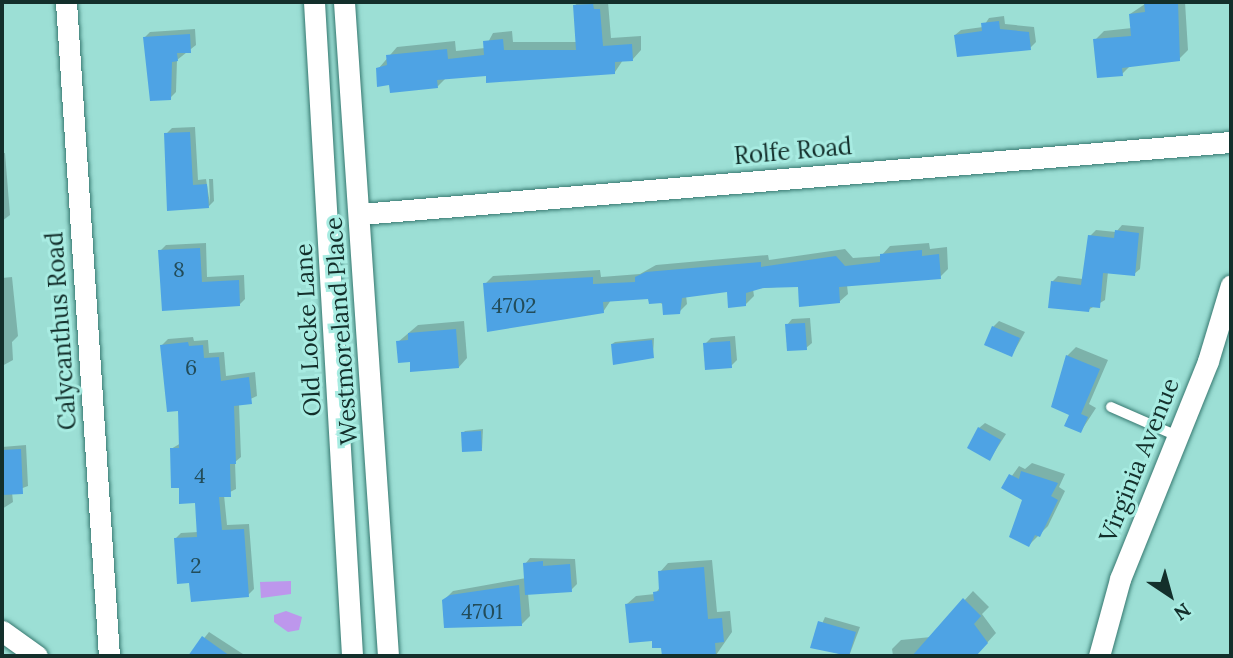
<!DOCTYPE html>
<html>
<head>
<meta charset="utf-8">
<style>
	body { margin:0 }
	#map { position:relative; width:1233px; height:658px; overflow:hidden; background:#9cdfd5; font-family:Lora,serif }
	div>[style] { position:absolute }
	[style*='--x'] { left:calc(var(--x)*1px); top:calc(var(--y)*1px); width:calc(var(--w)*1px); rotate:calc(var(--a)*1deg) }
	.water>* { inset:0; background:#bd97ec }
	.shadow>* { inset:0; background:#0003 }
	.building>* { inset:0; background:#4ea3e4 }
	.roads { filter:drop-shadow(0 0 2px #367870) drop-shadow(0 0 2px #367870) }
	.lane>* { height:10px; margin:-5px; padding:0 5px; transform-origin:5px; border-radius:5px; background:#fff }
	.street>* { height:21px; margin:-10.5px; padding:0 10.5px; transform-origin:10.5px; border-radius:10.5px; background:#fff }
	span { translate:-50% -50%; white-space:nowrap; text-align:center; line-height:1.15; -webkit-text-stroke:6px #a8ece2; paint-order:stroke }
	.number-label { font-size:21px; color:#224c59 }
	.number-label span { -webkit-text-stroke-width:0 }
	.street-label { font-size:24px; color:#132f2b }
	.frame { position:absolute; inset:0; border:4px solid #132f2b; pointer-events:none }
	.north { position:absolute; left:1135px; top:560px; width:70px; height:70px; -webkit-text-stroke:5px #a8ece2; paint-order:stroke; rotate:144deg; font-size:19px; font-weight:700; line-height:28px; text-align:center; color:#132f2b }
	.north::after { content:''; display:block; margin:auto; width:24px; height:32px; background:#132f2b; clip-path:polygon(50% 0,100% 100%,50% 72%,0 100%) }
</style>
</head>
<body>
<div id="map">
	<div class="water">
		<div style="clip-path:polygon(291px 581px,291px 594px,261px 598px,260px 582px)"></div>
		<div style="clip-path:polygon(286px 611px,302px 617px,299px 630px,288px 632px,274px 622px,274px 615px)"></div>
	</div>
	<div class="shadow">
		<div style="clip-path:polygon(579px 2px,608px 2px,611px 38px,641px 36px,641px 50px,633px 59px,623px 60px,615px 72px,487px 74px,446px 78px,437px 87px,391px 83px,378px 69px,397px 47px,455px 41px,456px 51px,485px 48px,493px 33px,512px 31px,513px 42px,577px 42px,574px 6px)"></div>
		<div style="clip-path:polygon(1148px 2px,1185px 2px,1188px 50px,1179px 59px,1131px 65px,1122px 74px,1095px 40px,1104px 31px,1132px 28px,1130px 14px)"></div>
		<div style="clip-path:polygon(1004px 16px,1005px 24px,1034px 27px,1036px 42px,1030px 48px,955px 35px,961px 30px,983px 27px,989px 18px)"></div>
		<div style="clip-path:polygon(195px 29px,196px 45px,177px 60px,176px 92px,170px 98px,144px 38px,150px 32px)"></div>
		<div style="clip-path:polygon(195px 127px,198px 180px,206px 179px,210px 204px,209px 179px,213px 179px,214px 201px,208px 207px,169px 209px,166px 134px,172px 128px)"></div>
		<div style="clip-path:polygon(2px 153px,5px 153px,10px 215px,2px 221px)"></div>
		<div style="clip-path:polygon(1122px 225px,1144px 227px,1140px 269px,1134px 274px,1108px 272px,1105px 300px,1088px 310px,1052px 282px,1058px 276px,1083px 279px,1090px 236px,1096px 230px,1116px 232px)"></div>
		<div style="clip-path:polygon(206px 243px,207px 277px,244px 275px,245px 299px,239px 305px,164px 309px,160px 251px,166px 245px)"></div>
		<div style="clip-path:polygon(929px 243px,930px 249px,947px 247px,948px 269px,940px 277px,847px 285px,848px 294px,839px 302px,800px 285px,753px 289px,754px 296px,746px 304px,729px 291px,686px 295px,687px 304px,679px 312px,650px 298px,611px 300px,603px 312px,485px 284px,493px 276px,600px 270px,601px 277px,640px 274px,656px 265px,768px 255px,769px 260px,845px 249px,853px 258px,881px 256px,890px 246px)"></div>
		<div style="clip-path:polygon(12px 277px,18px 336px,12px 342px,13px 360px,2px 366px,2px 278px)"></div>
		<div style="clip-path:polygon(810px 318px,812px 343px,806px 348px,787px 325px,792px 319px)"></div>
		<div style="clip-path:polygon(464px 321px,467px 358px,459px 367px,412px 360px,398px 342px,418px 325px)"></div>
		<div style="clip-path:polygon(999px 321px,1025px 332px,1012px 355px,993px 327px)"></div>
		<div style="clip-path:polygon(735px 336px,737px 360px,731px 366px,705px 344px,711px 338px)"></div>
		<div style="clip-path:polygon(193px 337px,194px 341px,208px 340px,209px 353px,224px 352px,226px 376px,255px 372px,257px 396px,239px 404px,241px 457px,235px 462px,236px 489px,224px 495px,227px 525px,249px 524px,254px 589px,248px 595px,191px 581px,175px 539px,181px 533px,198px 532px,196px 502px,181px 486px,171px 449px,181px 443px,180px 409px,162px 345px,168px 339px)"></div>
		<div style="clip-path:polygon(654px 338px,653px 356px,612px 344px,615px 342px)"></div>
		<div style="clip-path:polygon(1076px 347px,1108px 360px,1089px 404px,1096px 408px,1081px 431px,1071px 414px,1053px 406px,1067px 356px)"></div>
		<div style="clip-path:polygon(985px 423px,1006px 434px,990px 459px,979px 428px)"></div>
		<div style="clip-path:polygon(483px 429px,482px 449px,463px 433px,465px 431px)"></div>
		<div style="clip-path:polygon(26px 445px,28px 486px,12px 492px,13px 502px,2px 509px,2px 447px)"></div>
		<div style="clip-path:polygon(1032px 463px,1065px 474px,1059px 487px,1065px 491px,1048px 526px,1029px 545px,1024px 499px,1003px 488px,1019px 466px,1025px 469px)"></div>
		<div style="clip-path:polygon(530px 558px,575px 559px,577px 584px,571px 590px,528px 593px,530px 616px,521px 625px,444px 600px,453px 591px,526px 578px,525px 564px)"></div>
		<div style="clip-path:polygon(712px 560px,717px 612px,730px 611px,732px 632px,716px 655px,663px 656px,662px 646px,627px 604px,636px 596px,655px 594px,661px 586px,660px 572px,668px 563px)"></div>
		<div style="clip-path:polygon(973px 591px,989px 607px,982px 614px,996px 633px,975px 656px,893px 656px,892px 649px,901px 640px,931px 637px)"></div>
		<div style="clip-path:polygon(825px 617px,860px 627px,849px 656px,812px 647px)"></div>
		<div style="clip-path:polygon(209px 632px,246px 656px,190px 656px)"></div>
	</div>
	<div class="building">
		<div style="clip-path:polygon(1144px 2px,1178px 2px,1180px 61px,1122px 68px,1123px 76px,1097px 78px,1093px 39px,1131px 36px,1129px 14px,1145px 12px)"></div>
		<div style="clip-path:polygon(593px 4px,594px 9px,600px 9px,603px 46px,632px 44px,633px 61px,615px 62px,615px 74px,486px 83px,486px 76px,437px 80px,438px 88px,390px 93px,389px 85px,377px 87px,376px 68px,387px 65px,386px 55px,447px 49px,448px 59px,484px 55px,483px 41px,503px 39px,504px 50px,576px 50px,573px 5px)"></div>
		<div style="clip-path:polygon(999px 21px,1000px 29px,1029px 32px,1031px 50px,957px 57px,954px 35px,982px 31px,981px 23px)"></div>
		<div style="clip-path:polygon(190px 34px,191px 53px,177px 53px,178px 61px,172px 62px,171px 100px,150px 101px,143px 37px)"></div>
		<div style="clip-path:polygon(190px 132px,193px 185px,207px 184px,209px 208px,167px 211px,164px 133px)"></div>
		<div style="clip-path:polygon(1115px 230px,1139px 233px,1135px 276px,1103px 273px,1100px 308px,1090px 307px,1089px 312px,1048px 308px,1051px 281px,1081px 285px,1088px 235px,1114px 238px)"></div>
		<div style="clip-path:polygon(200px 248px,202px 282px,239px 280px,240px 306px,162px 311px,158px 250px)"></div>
		<div style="clip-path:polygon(922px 250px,922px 256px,939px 254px,941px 279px,839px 287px,840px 303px,799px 307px,798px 287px,763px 288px,746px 293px,746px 306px,728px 308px,727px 292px,682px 298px,680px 314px,663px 315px,662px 303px,649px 304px,648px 299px,603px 302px,604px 313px,487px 332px,483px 283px,593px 277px,593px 284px,635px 282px,635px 277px,646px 272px,761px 262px,761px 267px,836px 256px,845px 266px,880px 262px,880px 254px)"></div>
		<div style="clip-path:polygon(805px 323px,807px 350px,787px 351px,785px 324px)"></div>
		<div style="clip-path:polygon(992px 326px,1020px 338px,1012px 357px,984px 345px)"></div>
		<div style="clip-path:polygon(456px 329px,459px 368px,410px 372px,410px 362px,398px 363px,396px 341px,408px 340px,408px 333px)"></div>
		<div style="clip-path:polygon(652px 340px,654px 358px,613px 365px,611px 344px)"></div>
		<div style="clip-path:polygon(730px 341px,732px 368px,705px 370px,703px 343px)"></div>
		<div style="clip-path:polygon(188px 342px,189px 346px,203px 345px,204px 358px,219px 357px,221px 381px,249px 377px,252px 404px,234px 406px,236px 464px,230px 464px,231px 497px,219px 497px,222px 530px,244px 529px,249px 597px,191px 602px,189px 583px,177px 584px,174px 538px,197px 537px,195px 503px,179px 504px,179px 488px,171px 488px,170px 448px,179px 448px,178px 411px,167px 412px,160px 345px)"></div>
		<div style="clip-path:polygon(1066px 355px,1100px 369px,1081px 414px,1088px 417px,1081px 433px,1064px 426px,1069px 415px,1051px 407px)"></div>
		<div style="clip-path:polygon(978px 427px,1001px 440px,990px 461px,967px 448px)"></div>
		<div style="clip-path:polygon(481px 431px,482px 451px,462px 452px,461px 432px)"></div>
		<div style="clip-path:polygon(21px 449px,23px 494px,2px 495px,2px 450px)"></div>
		<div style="clip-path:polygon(1021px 471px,1058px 483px,1051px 496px,1058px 500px,1040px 537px,1035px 535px,1029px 547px,1009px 537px,1022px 500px,1001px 488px,1009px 474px,1019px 479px)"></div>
		<div style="clip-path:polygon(543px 561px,543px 566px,570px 564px,572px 592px,525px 595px,523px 563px)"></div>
		<div style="clip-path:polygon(704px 567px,708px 619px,722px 618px,724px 642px,715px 643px,716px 656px,662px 656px,661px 648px,652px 648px,652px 641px,629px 643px,625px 604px,654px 601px,653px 592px,659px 591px,658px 571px)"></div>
		<div style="clip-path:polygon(519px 585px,522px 626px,444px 628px,442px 600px,450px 595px)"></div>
		<div style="clip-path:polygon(963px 598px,981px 616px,974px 624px,988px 643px,976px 656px,912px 656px)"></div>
		<div style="clip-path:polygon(818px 621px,856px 632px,849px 656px,810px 648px)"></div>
		<div style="clip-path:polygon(202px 636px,230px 656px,188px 656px)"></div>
	</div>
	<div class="roads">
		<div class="lane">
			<div style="--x:1111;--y:407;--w:72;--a:23.7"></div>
		</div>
		<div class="street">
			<div style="--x:66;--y:2;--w:655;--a:86.24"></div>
			<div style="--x:314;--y:2;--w:655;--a:86.67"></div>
			<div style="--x:344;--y:2;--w:655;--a:86.15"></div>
			<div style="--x:360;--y:214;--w:874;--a:-4.73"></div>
			<div style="--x:2;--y:631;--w:43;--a:35.5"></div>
			<div style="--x:1099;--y:656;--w:80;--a:-74.7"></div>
			<div style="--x:1120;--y:579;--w:235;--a:-68"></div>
			<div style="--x:1208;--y:361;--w:79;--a:-73.2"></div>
		</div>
	</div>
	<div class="number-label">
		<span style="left:179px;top:270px">8</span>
		<span style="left:514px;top:306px">4702</span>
		<span style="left:191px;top:368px">6</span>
		<span style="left:200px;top:476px">4</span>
		<span style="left:196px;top:566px">2</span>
		<span style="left:482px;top:612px">4701</span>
	</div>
	<div class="street-label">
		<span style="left:793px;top:151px;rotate:-5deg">Rolfe Road</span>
		<span style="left:308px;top:330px;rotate:-93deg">Old Locke Lane</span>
		<span style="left:61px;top:331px;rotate:-94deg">Calycanthus Road</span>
		<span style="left:341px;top:331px;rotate:-94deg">Westmoreland Place</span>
		<span style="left:1139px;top:460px;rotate:-68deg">Virginia Avenue</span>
	</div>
	<div class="frame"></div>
	<div class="north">N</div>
</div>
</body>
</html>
